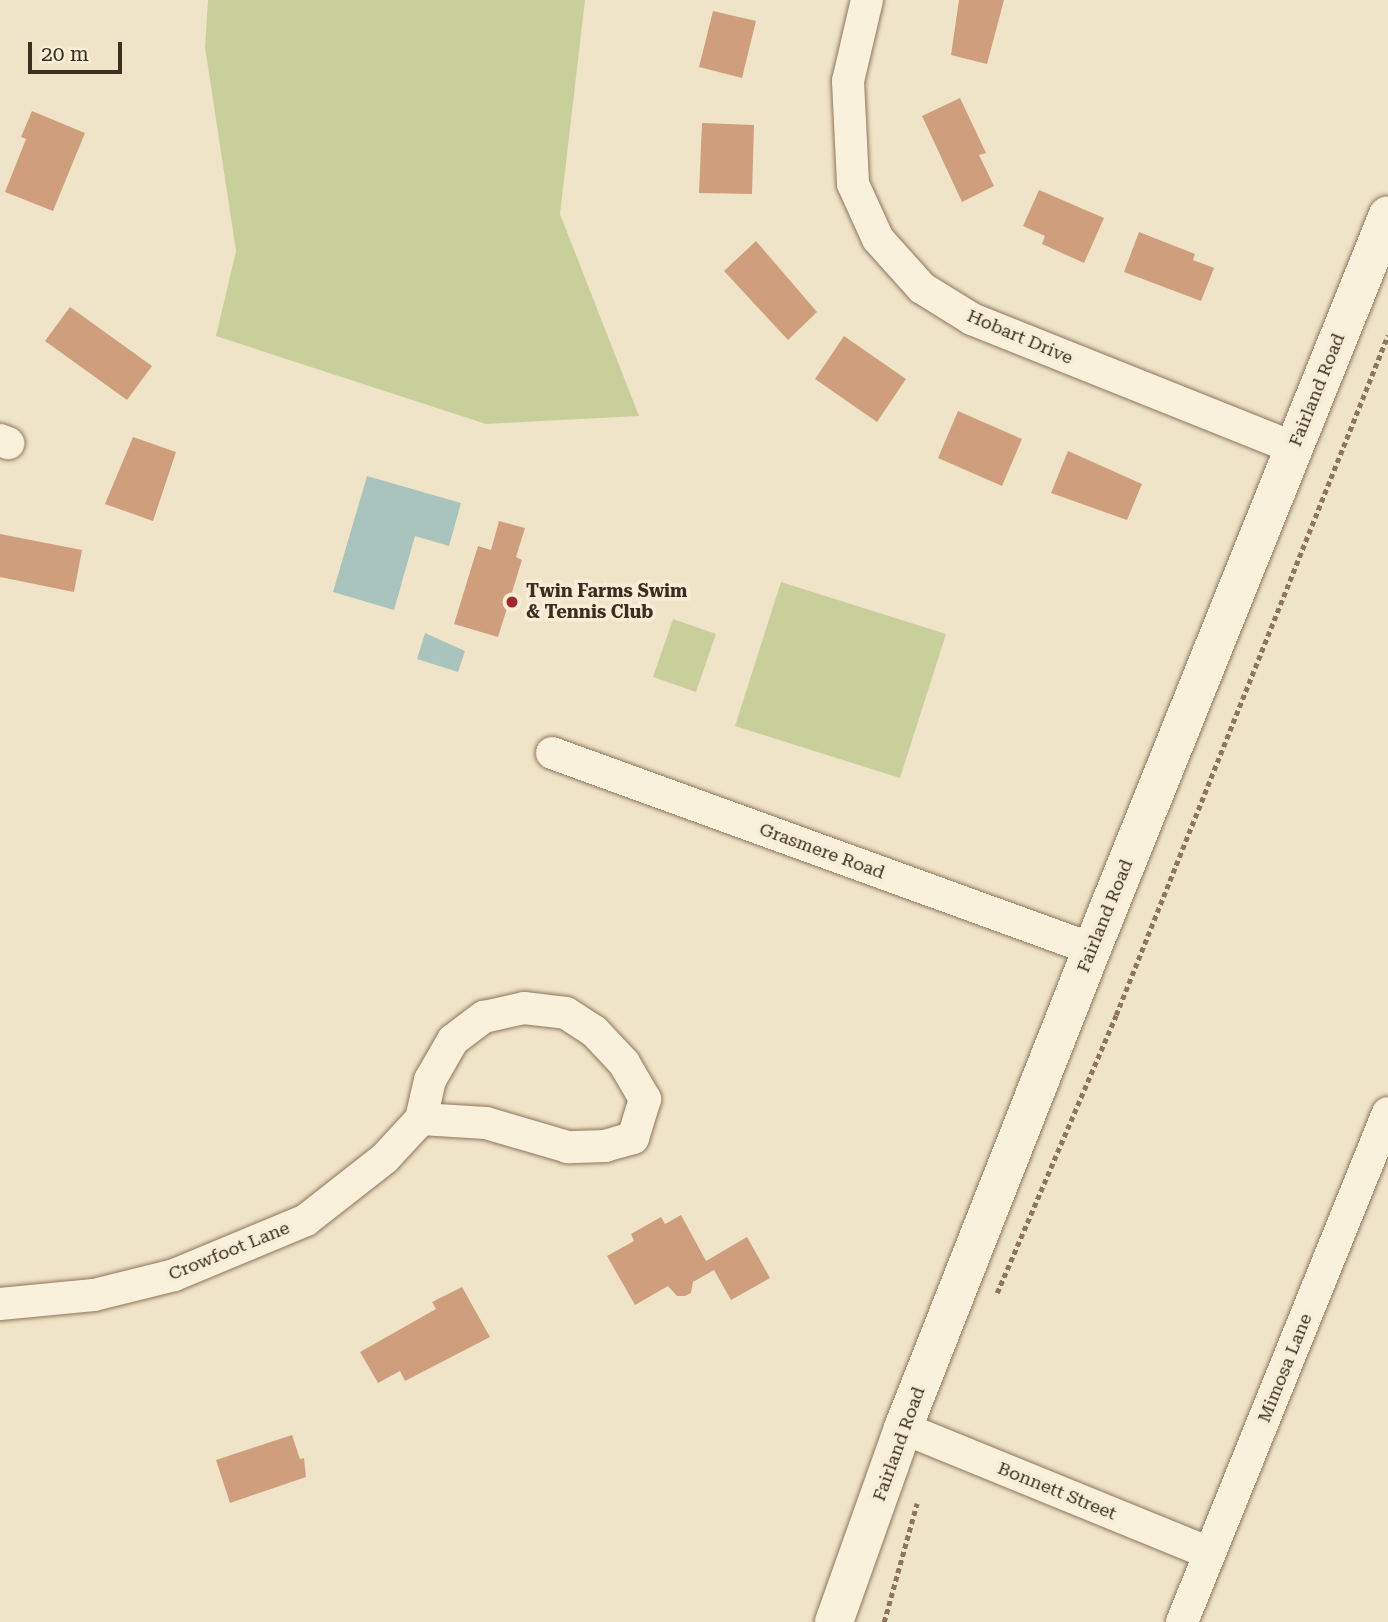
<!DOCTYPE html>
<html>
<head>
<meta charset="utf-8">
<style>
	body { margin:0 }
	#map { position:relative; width:1388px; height:1622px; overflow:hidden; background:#f0e4c8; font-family:"Roboto Serif",serif }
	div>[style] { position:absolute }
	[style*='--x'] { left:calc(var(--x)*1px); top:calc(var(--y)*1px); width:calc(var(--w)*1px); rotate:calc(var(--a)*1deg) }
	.green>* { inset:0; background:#c9cf9b }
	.water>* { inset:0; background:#a9c4bc }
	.building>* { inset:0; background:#cf9f7d }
	.path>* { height:4.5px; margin-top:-2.25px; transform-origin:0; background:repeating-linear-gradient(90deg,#8d765c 0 5px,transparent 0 8.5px) }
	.roads { filter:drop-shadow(0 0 2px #8d765c) drop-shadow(0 0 2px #8d765c) }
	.minor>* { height:32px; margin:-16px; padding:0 16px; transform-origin:16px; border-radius:16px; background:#faf1dc }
	.secondary>* { height:38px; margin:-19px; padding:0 19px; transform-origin:19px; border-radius:19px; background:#faf1dc }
	.dots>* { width:19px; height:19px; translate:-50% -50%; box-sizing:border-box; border:4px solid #f7eed8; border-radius:50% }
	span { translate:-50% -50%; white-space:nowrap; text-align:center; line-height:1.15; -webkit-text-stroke:7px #f7eed8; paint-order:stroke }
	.street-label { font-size:18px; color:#3d2e20 }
	.poi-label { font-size:18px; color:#3d2e20; font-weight:700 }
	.left { translate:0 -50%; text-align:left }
	.scale { position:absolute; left:28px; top:42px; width:94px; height:32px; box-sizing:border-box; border:4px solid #3d2e20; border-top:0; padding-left:9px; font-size:21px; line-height:24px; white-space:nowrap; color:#3d2e20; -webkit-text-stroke:5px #f7eed8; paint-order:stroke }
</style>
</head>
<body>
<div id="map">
	<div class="green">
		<div style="clip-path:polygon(208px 0,585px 0,560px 214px,639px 416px,486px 424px,216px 336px,236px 251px,205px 47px)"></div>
		<div style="clip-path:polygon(781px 582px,946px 634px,900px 778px,735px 726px)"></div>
		<div style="clip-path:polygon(673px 619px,716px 634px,696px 692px,653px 677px)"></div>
	</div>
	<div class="water">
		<div style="clip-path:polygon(367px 476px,461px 503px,449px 546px,415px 536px,394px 610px,333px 592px)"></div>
		<div style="clip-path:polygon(425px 633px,465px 651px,458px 672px,417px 659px)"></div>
	</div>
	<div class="building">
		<div style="clip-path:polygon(959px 0,1004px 0,987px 64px,951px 55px)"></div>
		<div style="clip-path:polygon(713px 11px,756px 21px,742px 78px,699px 67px)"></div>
		<div style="clip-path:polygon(960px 98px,986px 153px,979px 155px,994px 186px,962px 202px,922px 116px)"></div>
		<div style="clip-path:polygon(32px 111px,85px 133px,53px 211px,5px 192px,26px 139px,21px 137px)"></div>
		<div style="clip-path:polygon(702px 123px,754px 125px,752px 194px,699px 193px)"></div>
		<div style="clip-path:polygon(1039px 190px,1104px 218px,1084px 263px,1042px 244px,1045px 236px,1023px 226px)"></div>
		<div style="clip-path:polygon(1139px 232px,1195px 254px,1193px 260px,1214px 268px,1201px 301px,1124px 272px)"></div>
		<div style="clip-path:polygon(756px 241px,817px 312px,788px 340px,724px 271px)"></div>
		<div style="clip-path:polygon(70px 307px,152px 366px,127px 400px,45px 341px)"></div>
		<div style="clip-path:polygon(844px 336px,906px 379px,877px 422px,815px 379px)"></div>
		<div style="clip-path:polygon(958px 411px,1022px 439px,1002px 486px,938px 458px)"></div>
		<div style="clip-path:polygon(133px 437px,176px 452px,153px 521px,105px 504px)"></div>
		<div style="clip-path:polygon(1068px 451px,1142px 484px,1127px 520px,1051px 493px)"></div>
		<div style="clip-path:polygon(499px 521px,525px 528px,516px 557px,522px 560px,498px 637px,454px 624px,478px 546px,491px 550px)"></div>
		<div style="clip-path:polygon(0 534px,82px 550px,74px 592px,0 577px)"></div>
		<div style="clip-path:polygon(681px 1215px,706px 1261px,747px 1237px,770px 1278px,731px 1300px,714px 1270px,693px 1282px,691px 1293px,685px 1296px,677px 1296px,668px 1286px,635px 1305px,607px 1256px,634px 1241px,631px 1234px,661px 1217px,665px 1224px)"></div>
		<div style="clip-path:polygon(462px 1287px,490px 1337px,405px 1381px,400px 1371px,378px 1383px,360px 1352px,436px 1309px,432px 1302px)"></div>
		<div style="clip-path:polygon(292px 1435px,300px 1459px,304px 1458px,306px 1477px,230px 1503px,216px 1460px)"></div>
	</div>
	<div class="path">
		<div style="--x:997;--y:1293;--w:302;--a:-66.8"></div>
		<div style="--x:1116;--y:1015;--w:732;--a:-68.2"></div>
		<div style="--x:884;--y:1622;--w:123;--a:-74.5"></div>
	</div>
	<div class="roads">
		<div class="minor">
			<div style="--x:867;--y:0;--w:83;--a:103.2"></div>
			<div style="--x:848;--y:81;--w:103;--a:87.2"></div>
			<div style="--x:853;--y:184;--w:60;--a:65.6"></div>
			<div style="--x:878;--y:239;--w:66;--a:48.1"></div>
			<div style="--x:922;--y:288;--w:59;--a:31.8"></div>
			<div style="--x:972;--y:319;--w:347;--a:21.8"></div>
			<div style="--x:0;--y:440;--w:9;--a:21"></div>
			<div style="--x:552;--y:753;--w:574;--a:19.95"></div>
			<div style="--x:0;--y:1304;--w:94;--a:-5.5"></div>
			<div style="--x:94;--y:1295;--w:82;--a:-14"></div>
			<div style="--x:174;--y:1275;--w:143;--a:-22.6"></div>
			<div style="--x:306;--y:1220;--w:100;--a:-38.1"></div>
			<div style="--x:385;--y:1158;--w:53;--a:-47.3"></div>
			<div style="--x:421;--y:1119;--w:40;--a:-77"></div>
			<div style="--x:430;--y:1080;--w:46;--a:-60.1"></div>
			<div style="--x:453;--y:1040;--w:39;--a:-37"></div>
			<div style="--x:484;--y:1017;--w:41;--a:-12.7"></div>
			<div style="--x:524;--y:1008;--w:42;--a:6.8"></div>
			<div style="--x:566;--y:1013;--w:33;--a:33"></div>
			<div style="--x:594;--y:1031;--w:44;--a:46.8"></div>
			<div style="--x:624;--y:1063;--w:42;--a:59.7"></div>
			<div style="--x:645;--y:1099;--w:41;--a:107.1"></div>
			<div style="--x:633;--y:1138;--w:29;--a:164"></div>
			<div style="--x:605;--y:1146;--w:37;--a:178"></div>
			<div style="--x:568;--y:1147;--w:85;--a:-163.7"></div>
			<div style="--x:486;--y:1123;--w:65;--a:-176.5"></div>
			<div style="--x:903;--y:1428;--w:331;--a:22.2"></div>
			<div style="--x:1182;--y:1622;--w:549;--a:-67.97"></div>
		</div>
		<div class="secondary">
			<div style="--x:834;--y:1622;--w:206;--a:-70.4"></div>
			<div style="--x:903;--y:1428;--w:515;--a:-68.47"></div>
			<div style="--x:1092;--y:949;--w:791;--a:-68.04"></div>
		</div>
	</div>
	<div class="dots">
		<div style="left:512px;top:602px;background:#9e2a2b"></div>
	</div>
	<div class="street-label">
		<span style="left:1020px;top:337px;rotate:23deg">Hobart Drive</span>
		<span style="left:1317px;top:390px;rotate:-68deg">Fairland Road</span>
		<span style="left:822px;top:851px;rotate:20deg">Grasmere Road</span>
		<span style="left:1105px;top:916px;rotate:-68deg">Fairland Road</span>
		<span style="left:229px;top:1251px;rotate:-22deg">Crowfoot Lane</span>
		<span style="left:1285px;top:1368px;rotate:-68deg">Mimosa Lane</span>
		<span style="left:899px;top:1444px;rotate:-70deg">Fairland Road</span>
		<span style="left:1057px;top:1491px;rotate:22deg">Bonnett Street</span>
	</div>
	<div class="poi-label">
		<span class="left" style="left:526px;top:602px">Twin Farms Swim<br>&amp; Tennis Club</span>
	</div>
	<div class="scale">20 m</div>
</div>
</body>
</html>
